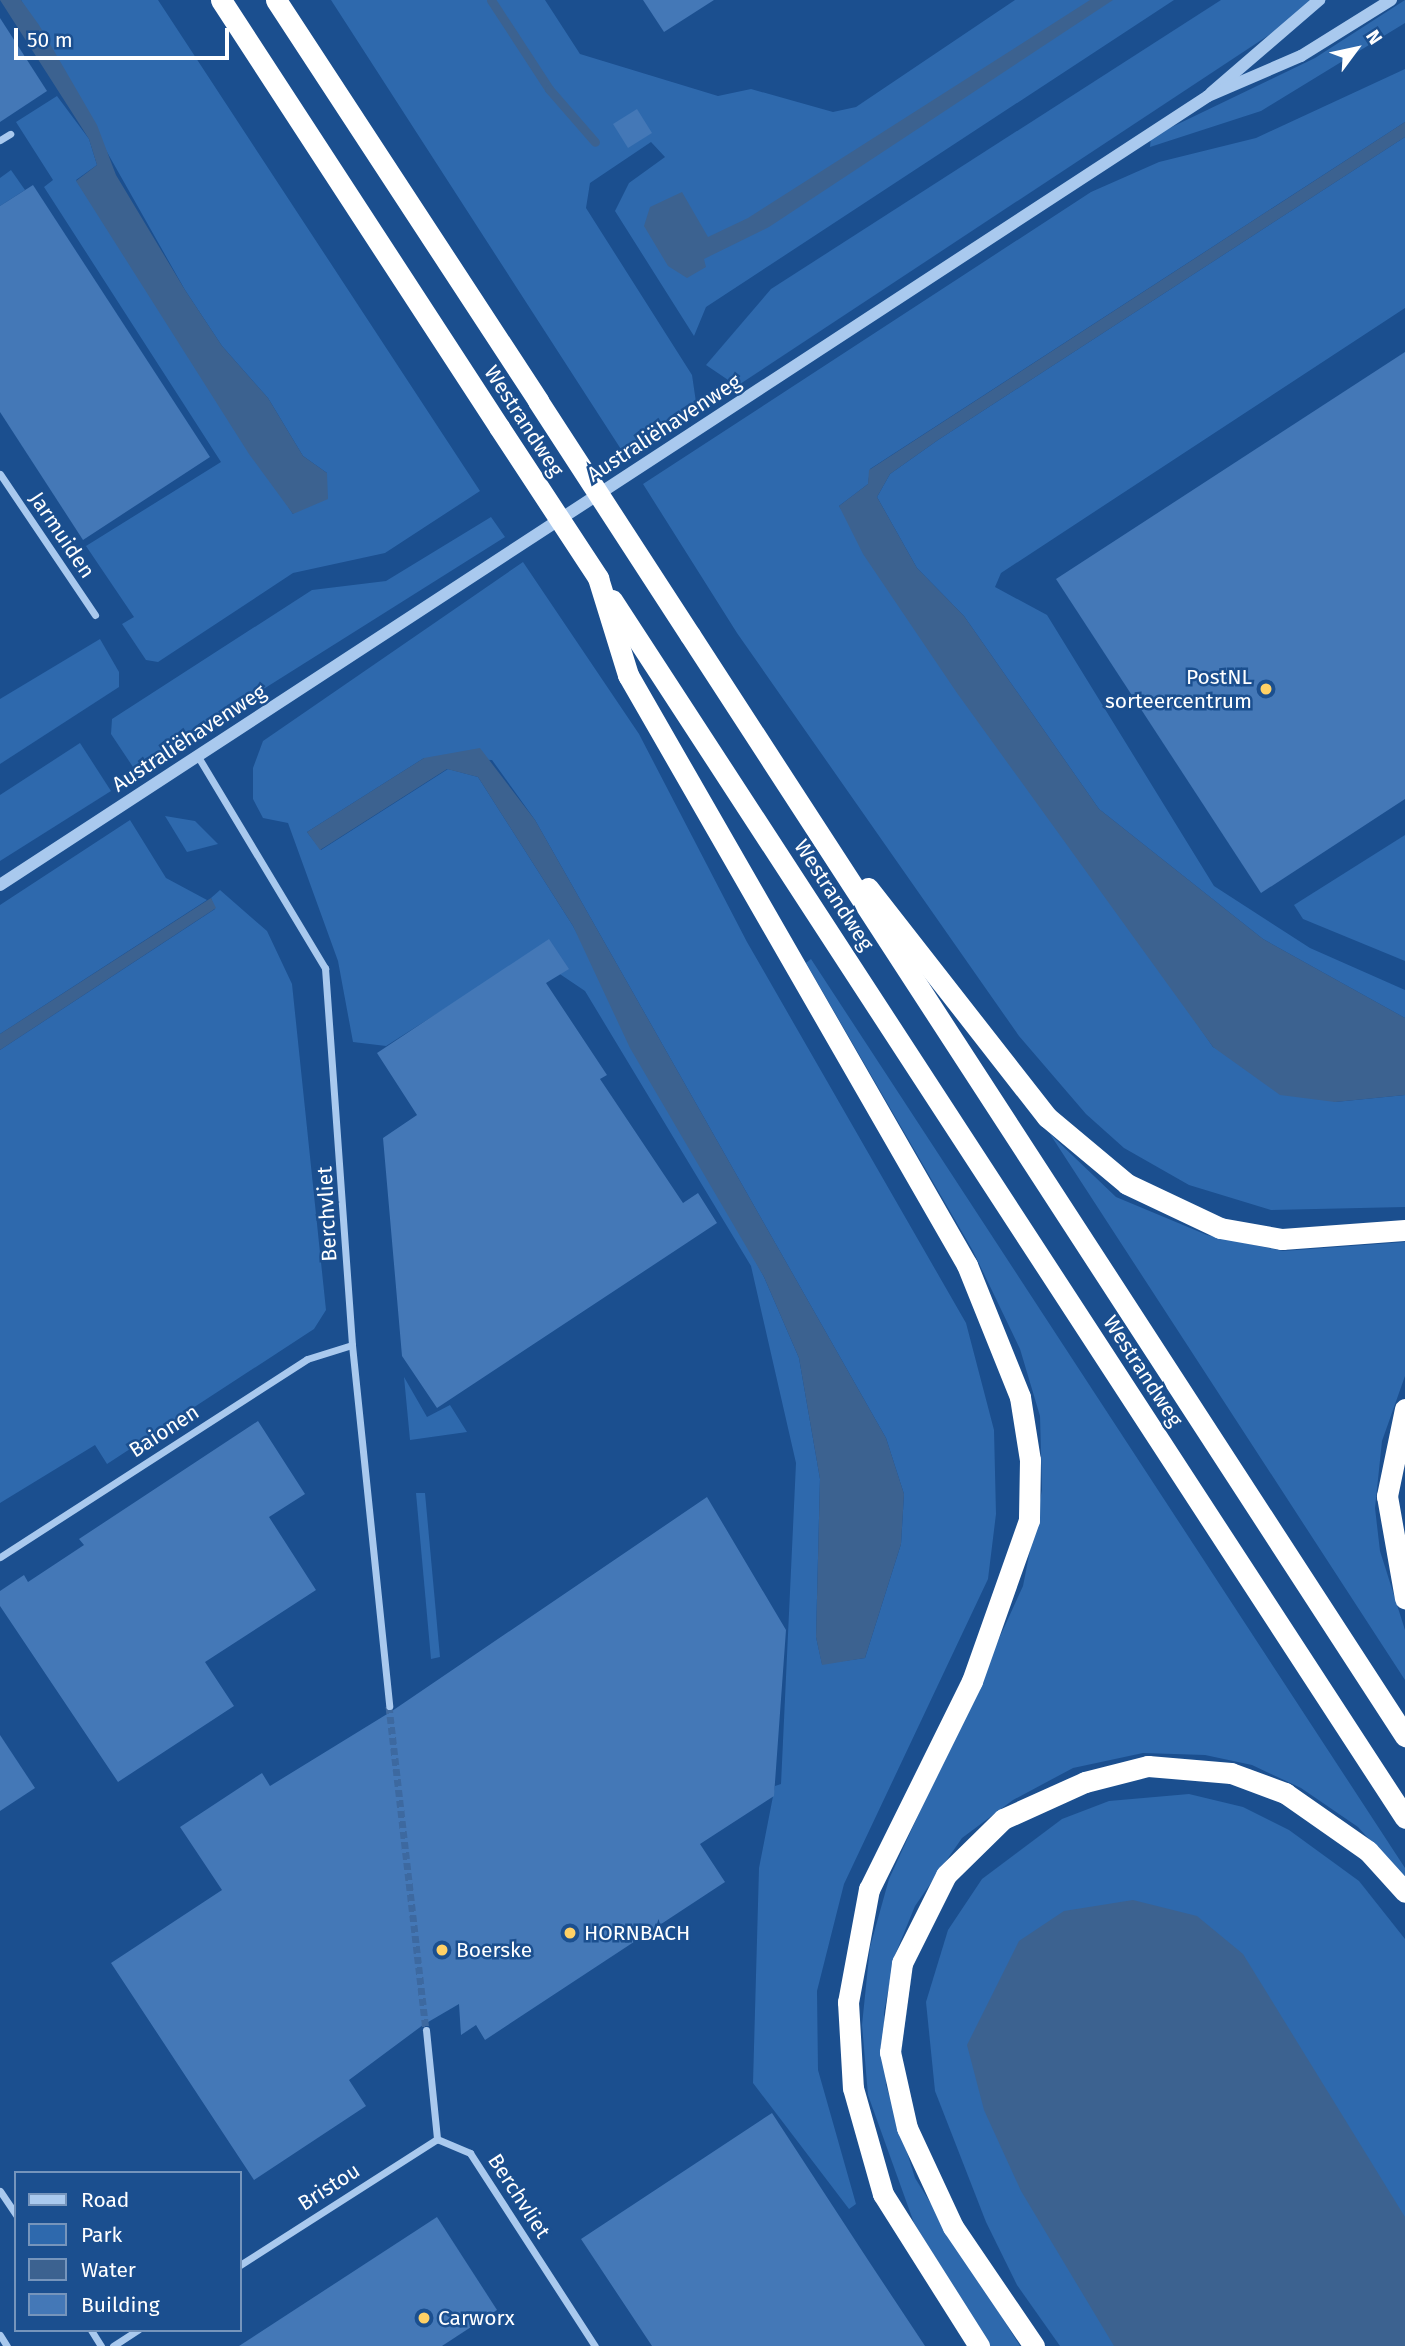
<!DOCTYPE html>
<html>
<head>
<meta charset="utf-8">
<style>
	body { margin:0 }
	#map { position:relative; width:1405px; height:2346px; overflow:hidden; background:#1b4f8f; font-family:"Fira Sans",sans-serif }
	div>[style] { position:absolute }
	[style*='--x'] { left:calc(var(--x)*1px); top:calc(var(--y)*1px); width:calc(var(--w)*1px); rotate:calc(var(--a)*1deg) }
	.green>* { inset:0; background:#2e69ad }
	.water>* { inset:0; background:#3c6290 }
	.stream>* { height:9px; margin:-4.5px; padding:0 4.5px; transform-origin:4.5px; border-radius:4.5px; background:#3c6290 }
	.building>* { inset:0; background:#4478b7 }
	.minor-tunnel>* { height:7px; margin-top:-3.5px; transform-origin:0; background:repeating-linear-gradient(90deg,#3d69a0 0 7px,transparent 0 10.5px) }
	.minor>* { height:7px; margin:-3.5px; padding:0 3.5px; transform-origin:3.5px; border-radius:3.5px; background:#a9c9ee }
	.tertiary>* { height:12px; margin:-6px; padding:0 6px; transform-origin:6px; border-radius:6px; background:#a9c9ee }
	.motorway>* { height:21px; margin:-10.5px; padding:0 10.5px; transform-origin:10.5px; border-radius:10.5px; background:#fff }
	.motorway-bridge>* { height:21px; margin:-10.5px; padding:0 10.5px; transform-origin:10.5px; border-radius:10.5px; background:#fff }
	.dots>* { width:19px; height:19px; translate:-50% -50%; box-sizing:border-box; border:4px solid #1b4f8f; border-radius:50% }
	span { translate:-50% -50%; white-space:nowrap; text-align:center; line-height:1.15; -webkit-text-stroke:5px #1b4f8f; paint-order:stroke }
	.street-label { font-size:21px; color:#fff }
	.poi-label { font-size:21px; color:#fff }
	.right { translate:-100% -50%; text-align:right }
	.left { translate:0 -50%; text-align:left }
	.legend { position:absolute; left:14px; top:2171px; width:228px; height:161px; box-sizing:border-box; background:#1b4f8f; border:2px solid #7695bc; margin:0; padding:9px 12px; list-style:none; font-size:21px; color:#fff }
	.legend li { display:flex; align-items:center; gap:14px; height:35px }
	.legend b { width:35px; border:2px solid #7695bc }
	.north { position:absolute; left:1321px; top:14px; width:70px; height:70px; -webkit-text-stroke:5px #1b4f8f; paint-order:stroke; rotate:57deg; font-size:19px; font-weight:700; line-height:28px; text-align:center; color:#fff }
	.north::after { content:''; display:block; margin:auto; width:24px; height:32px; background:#fff; clip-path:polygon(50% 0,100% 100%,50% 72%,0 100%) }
	.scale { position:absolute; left:14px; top:28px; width:215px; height:32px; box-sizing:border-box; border:4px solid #fff; border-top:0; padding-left:9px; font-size:21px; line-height:24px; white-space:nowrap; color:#fff; -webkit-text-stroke:5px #1b4f8f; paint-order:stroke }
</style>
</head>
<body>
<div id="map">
	<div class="green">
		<div style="clip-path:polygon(21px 0,158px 0,480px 491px,385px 553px,293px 573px,158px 662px,146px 660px,122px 624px,134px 617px,86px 546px,221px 462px,44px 187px,53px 180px,16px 122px,57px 96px,89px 139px,97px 165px,76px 180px,293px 514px,327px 473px,303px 456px,268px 398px,222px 346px,185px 290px)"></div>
		<div style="clip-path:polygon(331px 0,545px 0,580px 54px,718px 96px,751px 89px,833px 112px,856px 107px,1015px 0,1174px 0,706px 307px,694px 336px,615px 211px,629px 183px,665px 157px,651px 142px,590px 183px,586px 208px,692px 375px,697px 409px,626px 457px)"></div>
		<div style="clip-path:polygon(1221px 0,1322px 0,737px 386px,706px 365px,771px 289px)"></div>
		<div style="clip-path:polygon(1405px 0,1405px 23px,1261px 111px,1150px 147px,1151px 137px,1315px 58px)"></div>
		<div style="clip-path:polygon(1405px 69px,1405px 122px,870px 469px,868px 484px,839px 506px,1213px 1047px,1335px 1102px,1405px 1095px,1405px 1207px,1271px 1210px,1189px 1185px,1124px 1148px,1086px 1114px,1019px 1036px,737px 633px,643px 484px,1091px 192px,1159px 162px,1256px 138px)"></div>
		<div style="clip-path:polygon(1405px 137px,1405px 308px,1001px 573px,995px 587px,1047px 615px,1214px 886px,1310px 948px,1405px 990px,1405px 1018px,1263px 939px,1099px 809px,964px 616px,917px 568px,877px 497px,890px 474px,938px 440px)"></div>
		<div style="clip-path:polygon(11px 170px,25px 190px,0 206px,0 178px)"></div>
		<div style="clip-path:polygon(491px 517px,505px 537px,135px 770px,111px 734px,112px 719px,312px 590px,386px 581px)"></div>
		<div style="clip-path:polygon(evenodd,523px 562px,639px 734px,747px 942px,966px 1323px,994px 1430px,996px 1514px,988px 1579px,844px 1884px,817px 1991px,818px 2070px,856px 2204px,849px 2209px,753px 2083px,759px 1868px,775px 1786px,781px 1784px,796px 1463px,751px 1266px,585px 991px,542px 962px,449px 1006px,386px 1046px,353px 1042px,338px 961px,288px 823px,263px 818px,253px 799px,253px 768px,263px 741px,523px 562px,424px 758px,492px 760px,535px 820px,886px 1438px,904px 1494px,901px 1544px,865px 1658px,822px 1664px,816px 1637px,820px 1479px,799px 1358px,764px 1277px,573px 926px,478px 777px,448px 769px,321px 850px,307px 832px,424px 758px)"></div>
		<div style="clip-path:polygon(100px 639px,119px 672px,119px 687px,0 764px,0 699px)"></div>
		<div style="clip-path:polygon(80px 743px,111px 791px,0 861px,0 795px)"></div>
		<div style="clip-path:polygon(165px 816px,195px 821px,218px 844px,187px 852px)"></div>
		<div style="clip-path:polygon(130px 820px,166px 878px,207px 900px,0 1034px,0 905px)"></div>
		<div style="clip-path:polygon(1405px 835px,1405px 961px,1303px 919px,1294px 905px)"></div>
		<div style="clip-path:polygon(220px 890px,267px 931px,292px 984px,326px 1310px,314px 1329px,107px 1464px,95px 1445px,0 1503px,0 1050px,215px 909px,211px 898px)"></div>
		<div style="clip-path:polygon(811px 959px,1405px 1868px,1405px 1879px,1358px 1827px,1301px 1788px,1252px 1765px,1205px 1755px,1143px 1753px,1073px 1768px,1013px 1800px,962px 1838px,915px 1906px,895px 1955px,884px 2012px,886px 2085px,915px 2178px,1020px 2346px,990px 2346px,914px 2223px,868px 2095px,862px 2025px,870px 1947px,889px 1879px,1023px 1586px,1042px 1490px,1040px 1416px,1020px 1349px,973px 1251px,806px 963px)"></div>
		<div style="clip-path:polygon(1050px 1134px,1116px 1197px,1207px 1235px,1283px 1251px,1405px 1242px,1405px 1376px,1382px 1441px,1375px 1508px,1380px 1551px,1405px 1630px,1405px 1680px)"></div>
		<div style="clip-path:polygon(404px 1377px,427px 1417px,450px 1405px,467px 1432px,410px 1440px)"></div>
		<div style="clip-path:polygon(416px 1493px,425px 1493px,440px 1657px,431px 1659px)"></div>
		<div style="clip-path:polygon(1189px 1794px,1243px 1807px,1289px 1830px,1359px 1881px,1405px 1939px,1405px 2346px,1060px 2346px,1017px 2285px,986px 2222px,935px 2091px,926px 2002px,948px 1930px,982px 1879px,1062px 1819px,1109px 1801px)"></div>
	</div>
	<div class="water">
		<div style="clip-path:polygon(0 0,21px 0,39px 25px,97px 125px,116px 175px,185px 290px,222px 346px,268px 398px,303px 456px,327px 473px,328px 499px,293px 514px,249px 454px,76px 181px,97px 165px,89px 139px)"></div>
		<div style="clip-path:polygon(1090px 0,1113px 0,769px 227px,704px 259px,706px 267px,687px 278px,668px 266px,644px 226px,650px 207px,682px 192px,708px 237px,748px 218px)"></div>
		<div style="clip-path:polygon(1405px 122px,1405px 137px,938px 440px,890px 474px,877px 497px,917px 568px,964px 616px,1099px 809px,1263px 939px,1405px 1018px,1405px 1095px,1335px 1102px,1280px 1095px,1213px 1047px,957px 693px,863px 554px,839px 506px,868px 484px,869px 470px)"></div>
		<div style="clip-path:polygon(480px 748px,535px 820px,886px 1438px,904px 1494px,901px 1544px,865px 1658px,822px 1665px,816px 1637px,820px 1479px,799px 1358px,764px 1277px,630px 1048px,573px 926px,478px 777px,447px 769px,320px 850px,307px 832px,424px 758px)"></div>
		<div style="clip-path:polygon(211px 898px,216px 908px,0 1050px,0 1034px)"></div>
		<div style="clip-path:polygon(1133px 1900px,1197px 1916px,1243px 1954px,1405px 2217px,1405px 2346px,1114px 2346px,1021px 2191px,984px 2110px,967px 2045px,1019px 1941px,1064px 1911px)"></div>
	</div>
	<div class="stream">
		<div style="--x:491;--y:0;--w:106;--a:56.9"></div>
		<div style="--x:549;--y:89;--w:70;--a:49"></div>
	</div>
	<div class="building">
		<div style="clip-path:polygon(643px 0,714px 0,664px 32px)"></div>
		<div style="clip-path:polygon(0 18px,47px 91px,0 122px)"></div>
		<div style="clip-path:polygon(637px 109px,652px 133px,628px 148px,613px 124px)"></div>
		<div style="clip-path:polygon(33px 185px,210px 457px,83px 540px,0 412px,0 206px)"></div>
		<div style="clip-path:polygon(1405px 352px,1405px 799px,1261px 893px,1056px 579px)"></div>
		<div style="clip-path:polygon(549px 939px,569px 969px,546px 983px,607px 1075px,600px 1079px,683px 1203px,698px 1193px,717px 1223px,437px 1408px,402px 1356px,383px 1138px,417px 1115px,377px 1053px)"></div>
		<div style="clip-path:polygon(258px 1421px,305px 1494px,269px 1517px,316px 1590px,205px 1662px,234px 1706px,118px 1782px,0 1606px,0 1591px,24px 1575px,28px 1582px,84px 1545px,79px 1539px)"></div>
		<div style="clip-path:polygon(707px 1497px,786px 1630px,774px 1796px,700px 1844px,725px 1882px,485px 2040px,476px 2025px,461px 2035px,459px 2004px,423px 2025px,349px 2080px,366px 2106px,254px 2180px,111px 1963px,222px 1890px,180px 1827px,262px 1773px,270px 1786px,392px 1711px)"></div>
		<div style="clip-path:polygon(0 1735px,35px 1788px,0 1811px)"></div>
		<div style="clip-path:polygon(772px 2113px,868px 2260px,925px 2346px,652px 2346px,581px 2239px)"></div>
		<div style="clip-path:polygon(437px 2217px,497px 2310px,442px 2346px,239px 2346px)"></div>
	</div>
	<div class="minor-tunnel">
		<div style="--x:389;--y:1706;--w:326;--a:83.5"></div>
	</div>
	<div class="minor">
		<div style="--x:0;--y:140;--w:12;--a:-31"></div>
		<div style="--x:0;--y:474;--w:170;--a:56"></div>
		<div style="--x:197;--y:755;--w:249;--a:59"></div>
		<div style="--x:325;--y:968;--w:378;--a:85.9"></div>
		<div style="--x:352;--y:1345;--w:363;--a:84.1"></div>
		<div style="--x:0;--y:1557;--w:365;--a:-32.8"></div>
		<div style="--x:307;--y:1359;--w:47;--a:-17.3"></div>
		<div style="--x:426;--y:2030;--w:110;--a:84.2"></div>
		<div style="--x:437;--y:2139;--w:36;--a:23"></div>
		<div style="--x:470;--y:2153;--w:230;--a:57.1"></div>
		<div style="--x:0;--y:2191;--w:29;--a:56"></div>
		<div style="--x:240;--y:2265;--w:234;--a:-32.6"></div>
		<div style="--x:91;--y:2330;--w:19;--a:58"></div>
		<div style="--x:0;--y:2335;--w:13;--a:58"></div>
		<div style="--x:113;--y:2346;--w:30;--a:-33"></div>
	</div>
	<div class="tertiary">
		<div style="--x:1211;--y:93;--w:143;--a:-40.7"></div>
		<div style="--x:0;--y:885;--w:1443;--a:-33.15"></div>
		<div style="--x:1208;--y:96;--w:101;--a:-23.3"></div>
		<div style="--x:1301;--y:56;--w:106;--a:-31.9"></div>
	</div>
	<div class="motorway">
		<div style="--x:221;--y:0;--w:510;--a:56.93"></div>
		<div style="--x:276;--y:0;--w:479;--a:56.8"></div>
		<div style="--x:598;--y:578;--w:102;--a:72.8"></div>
		<div style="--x:628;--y:675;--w:680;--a:60.12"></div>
		<div style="--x:967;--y:1265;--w:142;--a:68.1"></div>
		<div style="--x:1020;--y:1397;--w:64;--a:81"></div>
		<div style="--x:1030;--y:1460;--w:60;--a:91"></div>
		<div style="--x:1029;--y:1520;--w:171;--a:109.5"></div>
		<div style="--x:972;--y:1681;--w:232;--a:116.3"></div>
		<div style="--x:869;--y:1889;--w:115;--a:100.5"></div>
		<div style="--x:848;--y:2002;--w:86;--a:86.7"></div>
		<div style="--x:853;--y:2088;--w:110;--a:74.2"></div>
		<div style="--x:883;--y:2194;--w:180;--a:57.7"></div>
		<div style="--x:612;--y:600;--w:1453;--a:56.93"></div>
		<div style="--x:690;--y:635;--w:1313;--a:57"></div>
		<div style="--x:868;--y:888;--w:291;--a:52"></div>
		<div style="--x:1047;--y:1117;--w:104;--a:39.9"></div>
		<div style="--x:1127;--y:1184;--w:103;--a:25.3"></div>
		<div style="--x:1220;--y:1228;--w:63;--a:10.1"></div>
		<div style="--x:1282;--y:1239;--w:123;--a:-4.2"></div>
		<div style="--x:1405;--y:1409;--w:89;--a:101.7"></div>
		<div style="--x:1387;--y:1496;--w:104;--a:80"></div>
		<div style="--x:1034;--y:2346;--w:144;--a:-124.2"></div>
		<div style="--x:953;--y:2227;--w:109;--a:-114.9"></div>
		<div style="--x:907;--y:2128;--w:78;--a:-102.6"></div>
		<div style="--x:890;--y:2052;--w:90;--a:-82.3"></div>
		<div style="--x:902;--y:1963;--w:98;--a:-63.4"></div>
		<div style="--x:946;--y:1875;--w:80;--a:-44.5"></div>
		<div style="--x:1003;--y:1819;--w:90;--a:-24.3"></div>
		<div style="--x:1085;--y:1782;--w:65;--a:-14.3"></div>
		<div style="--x:1148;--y:1766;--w:83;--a:4.8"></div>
		<div style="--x:1231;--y:1773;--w:58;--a:20.3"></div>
		<div style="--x:1285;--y:1793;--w:101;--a:34.9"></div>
		<div style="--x:1368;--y:1851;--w:55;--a:47.9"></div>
	</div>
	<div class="motorway-bridge">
		<div style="--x:538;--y:401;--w:279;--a:57"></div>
		<div style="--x:499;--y:427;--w:181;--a:56.7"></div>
	</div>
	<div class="dots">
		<div style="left:1266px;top:689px;background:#ffd166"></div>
		<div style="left:570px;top:1933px;background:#ffd166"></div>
		<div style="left:442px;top:1950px;background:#ffd166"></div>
		<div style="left:424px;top:2318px;background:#ffd166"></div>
	</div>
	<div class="street-label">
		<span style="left:524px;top:421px;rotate:57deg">Westrandweg</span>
		<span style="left:664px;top:428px;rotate:-33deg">Australiëhavenweg</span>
		<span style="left:62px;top:535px;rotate:56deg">Jarmuiden</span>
		<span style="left:189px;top:738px;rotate:-33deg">Australiëhavenweg</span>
		<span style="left:834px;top:895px;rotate:57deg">Westrandweg</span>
		<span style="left:327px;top:1214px;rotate:-93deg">Berchvliet</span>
		<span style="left:1143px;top:1371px;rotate:57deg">Westrandweg</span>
		<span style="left:164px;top:1431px;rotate:-33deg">Baionen</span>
		<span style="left:329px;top:2187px;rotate:-33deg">Bristou</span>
		<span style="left:519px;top:2196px;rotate:57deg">Berchvliet</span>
	</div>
	<div class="poi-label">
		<span class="right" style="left:1252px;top:689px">PostNL<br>sorteercentrum</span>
		<span class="left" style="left:584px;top:1933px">HORNBACH</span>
		<span class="left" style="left:456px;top:1950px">Boerske</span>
		<span class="left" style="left:438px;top:2318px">Carworx</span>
	</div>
	<ul class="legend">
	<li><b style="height:9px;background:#a9c9ee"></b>Road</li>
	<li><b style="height:19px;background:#2e69ad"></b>Park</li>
	<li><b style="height:19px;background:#3c6290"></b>Water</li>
	<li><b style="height:19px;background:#4478b7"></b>Building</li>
	</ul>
	<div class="north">N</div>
	<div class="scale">50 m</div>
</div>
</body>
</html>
